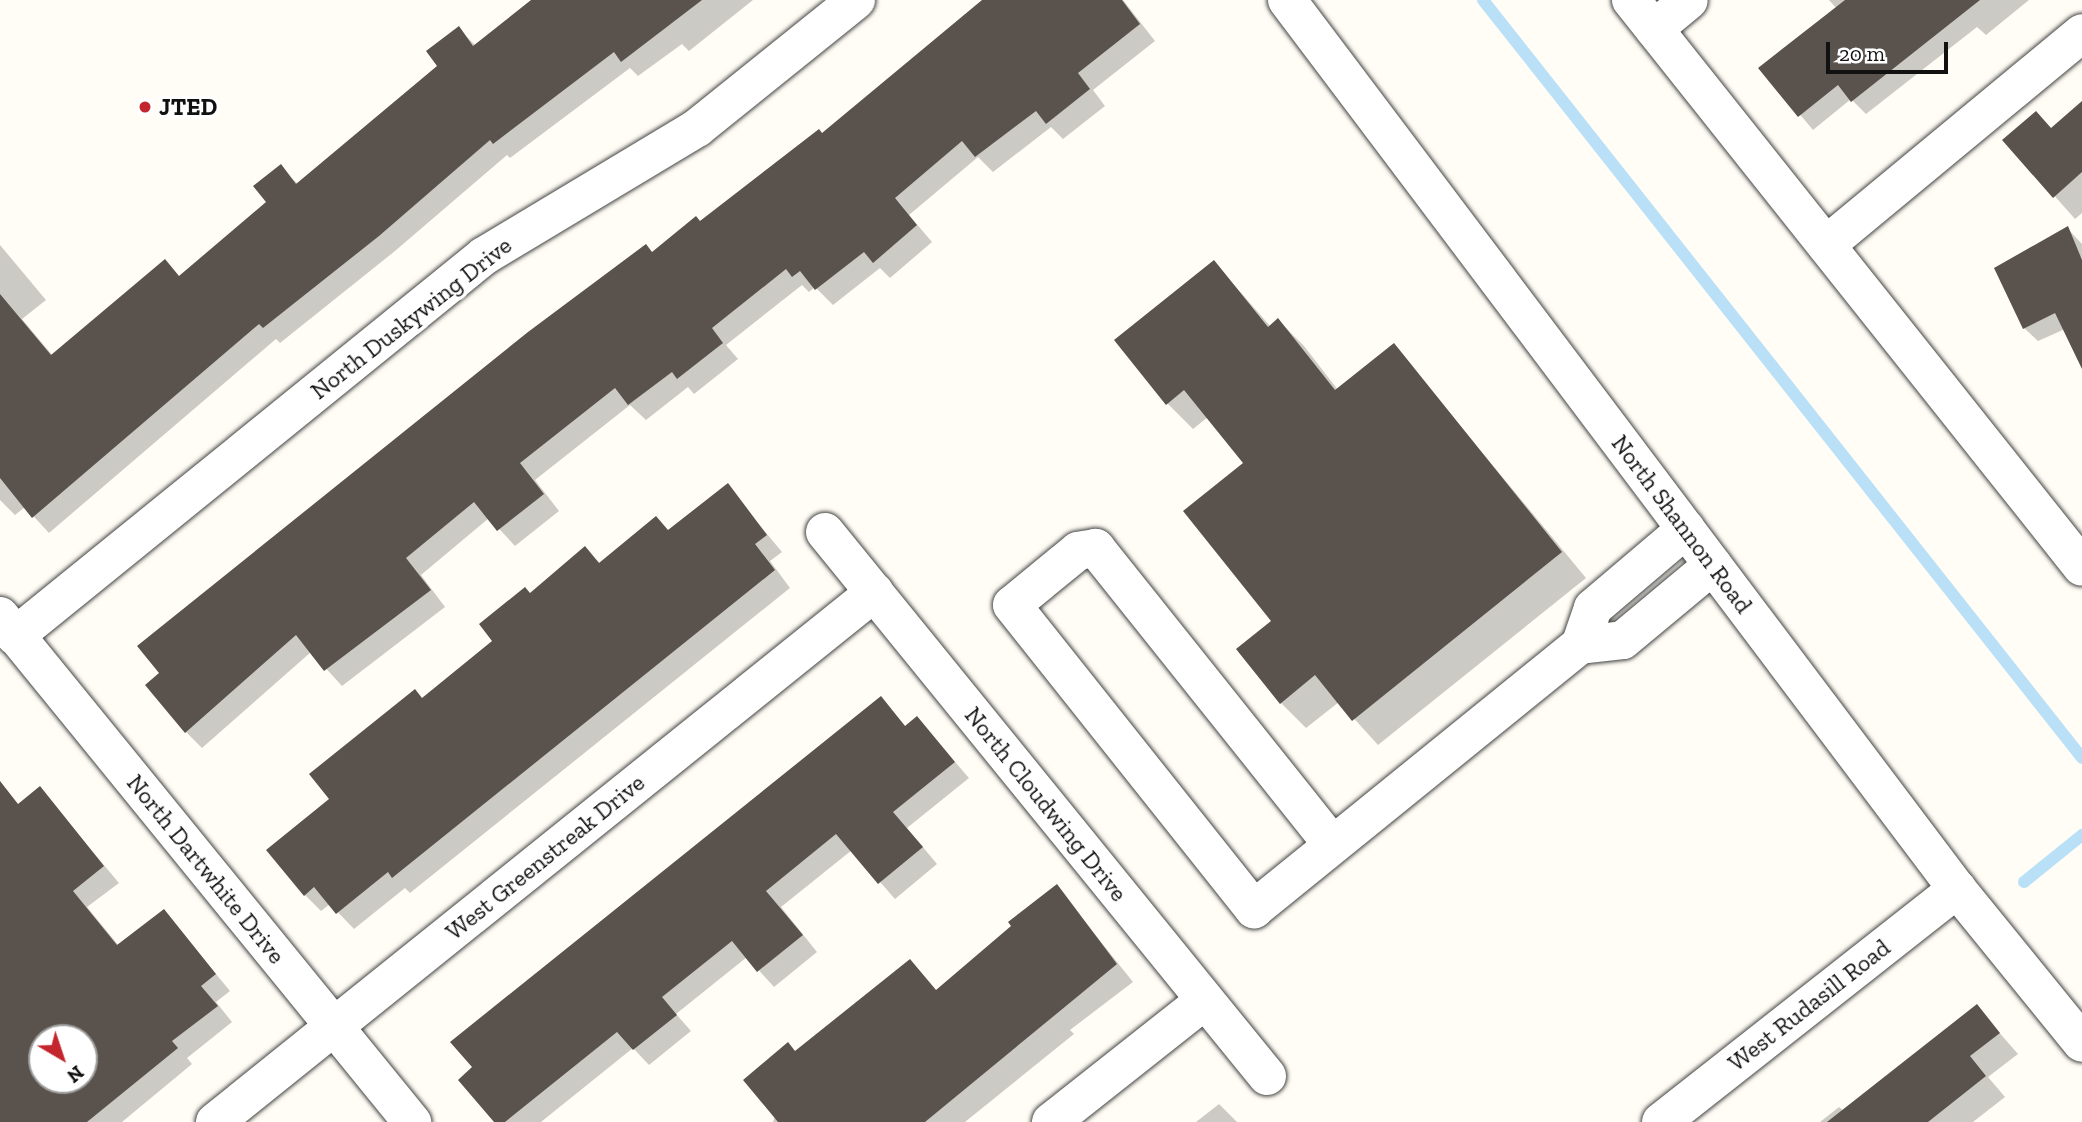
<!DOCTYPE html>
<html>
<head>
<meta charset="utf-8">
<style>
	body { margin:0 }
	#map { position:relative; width:2082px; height:1122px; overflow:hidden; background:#fffdf5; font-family:"Zilla Slab",serif }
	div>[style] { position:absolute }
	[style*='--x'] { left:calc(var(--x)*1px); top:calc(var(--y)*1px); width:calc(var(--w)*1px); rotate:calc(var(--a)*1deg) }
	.shadow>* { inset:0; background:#0003 }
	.stream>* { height:12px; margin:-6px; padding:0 6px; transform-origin:6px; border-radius:6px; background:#b9e0f7 }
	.building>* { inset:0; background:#5a524d }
	.roads { filter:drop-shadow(0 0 2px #444) drop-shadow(0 0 2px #444) }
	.minor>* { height:38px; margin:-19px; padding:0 19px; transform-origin:19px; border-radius:19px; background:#fff }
	.dots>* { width:19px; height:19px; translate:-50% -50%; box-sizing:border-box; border:4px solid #fff; border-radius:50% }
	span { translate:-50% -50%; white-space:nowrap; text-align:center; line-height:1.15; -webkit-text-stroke:7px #fff; paint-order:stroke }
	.poi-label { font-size:24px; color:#111; font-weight:700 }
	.left { translate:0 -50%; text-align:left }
	.street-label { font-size:24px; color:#111 }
	.north { position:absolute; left:28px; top:1024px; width:70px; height:70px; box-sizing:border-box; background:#fff; border:2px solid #a0a0a0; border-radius:50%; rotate:141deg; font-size:19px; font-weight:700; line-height:28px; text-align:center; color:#111 }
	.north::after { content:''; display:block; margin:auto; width:24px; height:32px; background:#c4262e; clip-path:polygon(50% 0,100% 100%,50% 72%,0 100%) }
	.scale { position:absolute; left:1826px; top:42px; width:122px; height:32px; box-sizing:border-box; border:4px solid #111; border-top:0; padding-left:9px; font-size:21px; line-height:24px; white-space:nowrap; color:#111; -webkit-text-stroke:5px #fff; paint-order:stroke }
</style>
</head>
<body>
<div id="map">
	<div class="shadow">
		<div style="clip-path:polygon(553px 0,753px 0,689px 51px,682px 44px,638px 76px,630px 68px,510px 158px,507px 155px,395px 251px,280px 343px,276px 339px,49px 533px,25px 507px,15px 515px,0 500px,0 245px,46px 300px,22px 319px,53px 356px,180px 277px,268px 203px,280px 167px,298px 184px,439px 66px,459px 29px,476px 46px)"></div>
		<div style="clip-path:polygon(984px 0,1123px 0,1155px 41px,1093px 90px,1105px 106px,1063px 139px,1051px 127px,993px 172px,978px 157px,909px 215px,932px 242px,890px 278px,880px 268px,833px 305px,815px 287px,809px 292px,802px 285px,726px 345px,738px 359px,694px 394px,688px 387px,646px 420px,630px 405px,535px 480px,559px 511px,515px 546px,489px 518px,421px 575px,445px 607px,342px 686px,311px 652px,202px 748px,186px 732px,653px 254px,823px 135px)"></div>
		<div style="clip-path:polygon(1829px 0,2029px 0,1986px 35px,1977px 27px,1866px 114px,1851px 99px,1813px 130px,1761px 68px,1837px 9px)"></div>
		<div style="clip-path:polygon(2082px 103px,2082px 213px,2075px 219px,2005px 140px,2052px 129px)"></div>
		<div style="clip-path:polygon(2068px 229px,2082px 244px,2082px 352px,2065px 329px,2038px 341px,2024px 328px)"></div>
		<div style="clip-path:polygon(1214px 262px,1271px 327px,1278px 320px,1304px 346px,1338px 390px,1394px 346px,1586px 578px,1378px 745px,1339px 702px,1306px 728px,1281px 703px,1273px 621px,1245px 463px,1208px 417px,1193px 429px,1167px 403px)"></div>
		<div style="clip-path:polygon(727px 486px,782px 552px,770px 561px,790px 588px,410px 893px,405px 888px,354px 929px,330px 904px,321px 911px,305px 895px,331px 799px,423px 699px,495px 641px,530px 595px,585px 549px,601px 564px,669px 532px)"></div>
		<div style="clip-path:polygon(881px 699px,906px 727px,917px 718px,969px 778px,907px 828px,937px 864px,895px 899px,852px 850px,781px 907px,817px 952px,774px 987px,747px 957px,676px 1014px,691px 1031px,649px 1065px,633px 1048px,541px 1122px,496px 1122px)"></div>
		<div style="clip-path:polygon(evenodd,40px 789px,119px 883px,87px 907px,119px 946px,164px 911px,230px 991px,216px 1002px,232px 1022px,187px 1058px,192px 1064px,122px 1122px,0 1122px,0 804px,10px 796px,19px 805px,40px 789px,42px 1038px,84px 1038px,84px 1080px,42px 1080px,42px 1038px)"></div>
		<div style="clip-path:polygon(1057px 887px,1133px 982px,1070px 1030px,1074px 1034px,965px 1122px,773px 1122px,796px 1053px,910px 962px,937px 991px)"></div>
		<div style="clip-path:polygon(1976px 1006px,2018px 1054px,1988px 1077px,2005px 1097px,1973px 1122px,1820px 1122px,1839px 1107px,1844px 1111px)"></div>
		<div style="clip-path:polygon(1219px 1104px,1237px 1122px,1196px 1122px)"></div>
	</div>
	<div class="stream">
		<div style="--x:1483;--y:0;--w:966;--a:51.68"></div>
		<div style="--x:2024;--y:882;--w:75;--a:-39"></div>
	</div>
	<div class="building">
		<div style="clip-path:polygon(531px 0,702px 0,621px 62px,614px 52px,493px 144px,490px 140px,379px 236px,263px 328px,259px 324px,32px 518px,0 478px,0 294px,51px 355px,165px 259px,179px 276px,266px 202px,253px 186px,281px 164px,296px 184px,437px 66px,426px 51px,459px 26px,473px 46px)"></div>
		<div style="clip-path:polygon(982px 0,1122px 0,1140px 24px,1078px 73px,1090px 89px,1046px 124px,1036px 111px,975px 157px,962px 141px,895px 198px,917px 225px,873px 263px,864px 252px,815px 290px,800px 271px,792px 277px,786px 269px,712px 328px,723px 343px,677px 379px,672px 372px,628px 405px,615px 388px,520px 463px,544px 494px,497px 531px,474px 502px,406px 558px,431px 590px,324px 671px,296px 635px,185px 733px,145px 685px,159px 673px,137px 646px,528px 332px,646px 244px,652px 252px,696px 216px,700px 221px,819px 129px,822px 133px)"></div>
		<div style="clip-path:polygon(1845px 0,1980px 0,1851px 102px,1838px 85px,1798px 117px,1758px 68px)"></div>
		<div style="clip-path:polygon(2082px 101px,2082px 172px,2053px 198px,2002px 140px,2036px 111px,2051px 128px)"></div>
		<div style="clip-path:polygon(2068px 226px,2082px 260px,2082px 369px,2055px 313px,2023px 329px,1994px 268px)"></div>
		<div style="clip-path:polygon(1214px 260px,1268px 327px,1278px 318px,1335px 390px,1394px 343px,1562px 552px,1352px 721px,1315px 675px,1280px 704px,1236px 649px,1271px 621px,1183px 511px,1243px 463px,1184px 390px,1166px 405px,1114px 340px)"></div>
		<div style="clip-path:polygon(728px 483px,767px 535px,755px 544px,775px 570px,392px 878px,388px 872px,336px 914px,314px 887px,304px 896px,266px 850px,329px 799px,309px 774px,415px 689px,422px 698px,492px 641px,479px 624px,525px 587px,530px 593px,585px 546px,599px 563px,656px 516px,668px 530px)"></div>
		<div style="clip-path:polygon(881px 696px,905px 726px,917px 716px,955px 762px,893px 812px,923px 847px,878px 884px,836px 834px,766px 891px,803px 935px,757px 972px,732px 941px,662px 997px,677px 1015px,633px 1050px,617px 1032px,505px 1122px,494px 1122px,458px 1080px,472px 1067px,450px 1042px)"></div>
		<div style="clip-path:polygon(evenodd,0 781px,18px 804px,40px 786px,104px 866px,73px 891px,117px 945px,164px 909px,216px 974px,201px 986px,218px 1006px,172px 1041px,178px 1048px,87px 1122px,0 1122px,0 781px,42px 1038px,84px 1038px,84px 1080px,42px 1080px,42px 1038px)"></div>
		<div style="clip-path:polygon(1057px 884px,1117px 964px,925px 1122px,778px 1122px,743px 1080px,788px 1042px,795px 1051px,910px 959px,936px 990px,1011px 926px,1008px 922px)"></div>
		<div style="clip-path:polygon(1977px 1004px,2000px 1033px,1970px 1056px,1986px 1076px,1928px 1122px,1827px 1122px)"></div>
	</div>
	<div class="roads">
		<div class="minor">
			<div style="--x:1287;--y:0;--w:1113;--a:53"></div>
			<div style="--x:1957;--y:889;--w:198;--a:50.9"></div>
			<div style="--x:1631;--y:0;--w:724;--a:51.5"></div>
			<div style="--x:1654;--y:29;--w:45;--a:-39.6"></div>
			<div style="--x:1826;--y:245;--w:332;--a:-39.6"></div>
			<div style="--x:1686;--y:529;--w:122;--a:139.7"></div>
			<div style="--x:1593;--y:608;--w:39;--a:109"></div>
			<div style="--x:1580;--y:645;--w:43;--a:-6.6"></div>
			<div style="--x:1623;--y:640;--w:117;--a:-39.8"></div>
			<div style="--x:825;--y:532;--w:701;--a:50.91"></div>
			<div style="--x:0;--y:616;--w:653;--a:50.85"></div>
			<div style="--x:15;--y:636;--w:604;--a:-39.02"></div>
			<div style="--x:484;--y:256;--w:249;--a:-31"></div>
			<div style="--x:697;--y:128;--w:204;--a:-38.8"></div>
			<div style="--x:1332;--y:844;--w:379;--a:-128.6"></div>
			<div style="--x:1096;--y:548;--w:18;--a:171"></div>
			<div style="--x:1078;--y:551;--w:85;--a:140.7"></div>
			<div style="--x:1012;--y:605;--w:389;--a:51.5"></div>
			<div style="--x:1254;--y:909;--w:419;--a:-39"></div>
			<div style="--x:215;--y:1122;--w:846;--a:-38.77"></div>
			<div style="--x:1051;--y:1122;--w:195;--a:-38.3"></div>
			<div style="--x:1661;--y:1122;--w:377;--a:-38.2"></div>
		</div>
	</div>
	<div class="dots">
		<div style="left:145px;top:107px;background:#c4262e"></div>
	</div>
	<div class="poi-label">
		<span class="left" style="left:159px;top:107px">JTED</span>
	</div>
	<div class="street-label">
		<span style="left:411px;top:318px;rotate:-38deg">North Duskywing Drive</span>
		<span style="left:1682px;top:524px;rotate:53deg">North Shannon Road</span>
		<span style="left:1046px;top:804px;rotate:51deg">North Cloudwing Drive</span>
		<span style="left:545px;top:857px;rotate:-39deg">West Greenstreak Drive</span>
		<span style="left:206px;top:869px;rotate:51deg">North Dartwhite Drive</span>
		<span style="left:1809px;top:1005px;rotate:-38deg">West Rudasill Road</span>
	</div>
	<div class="north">N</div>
	<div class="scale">20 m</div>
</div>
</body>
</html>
